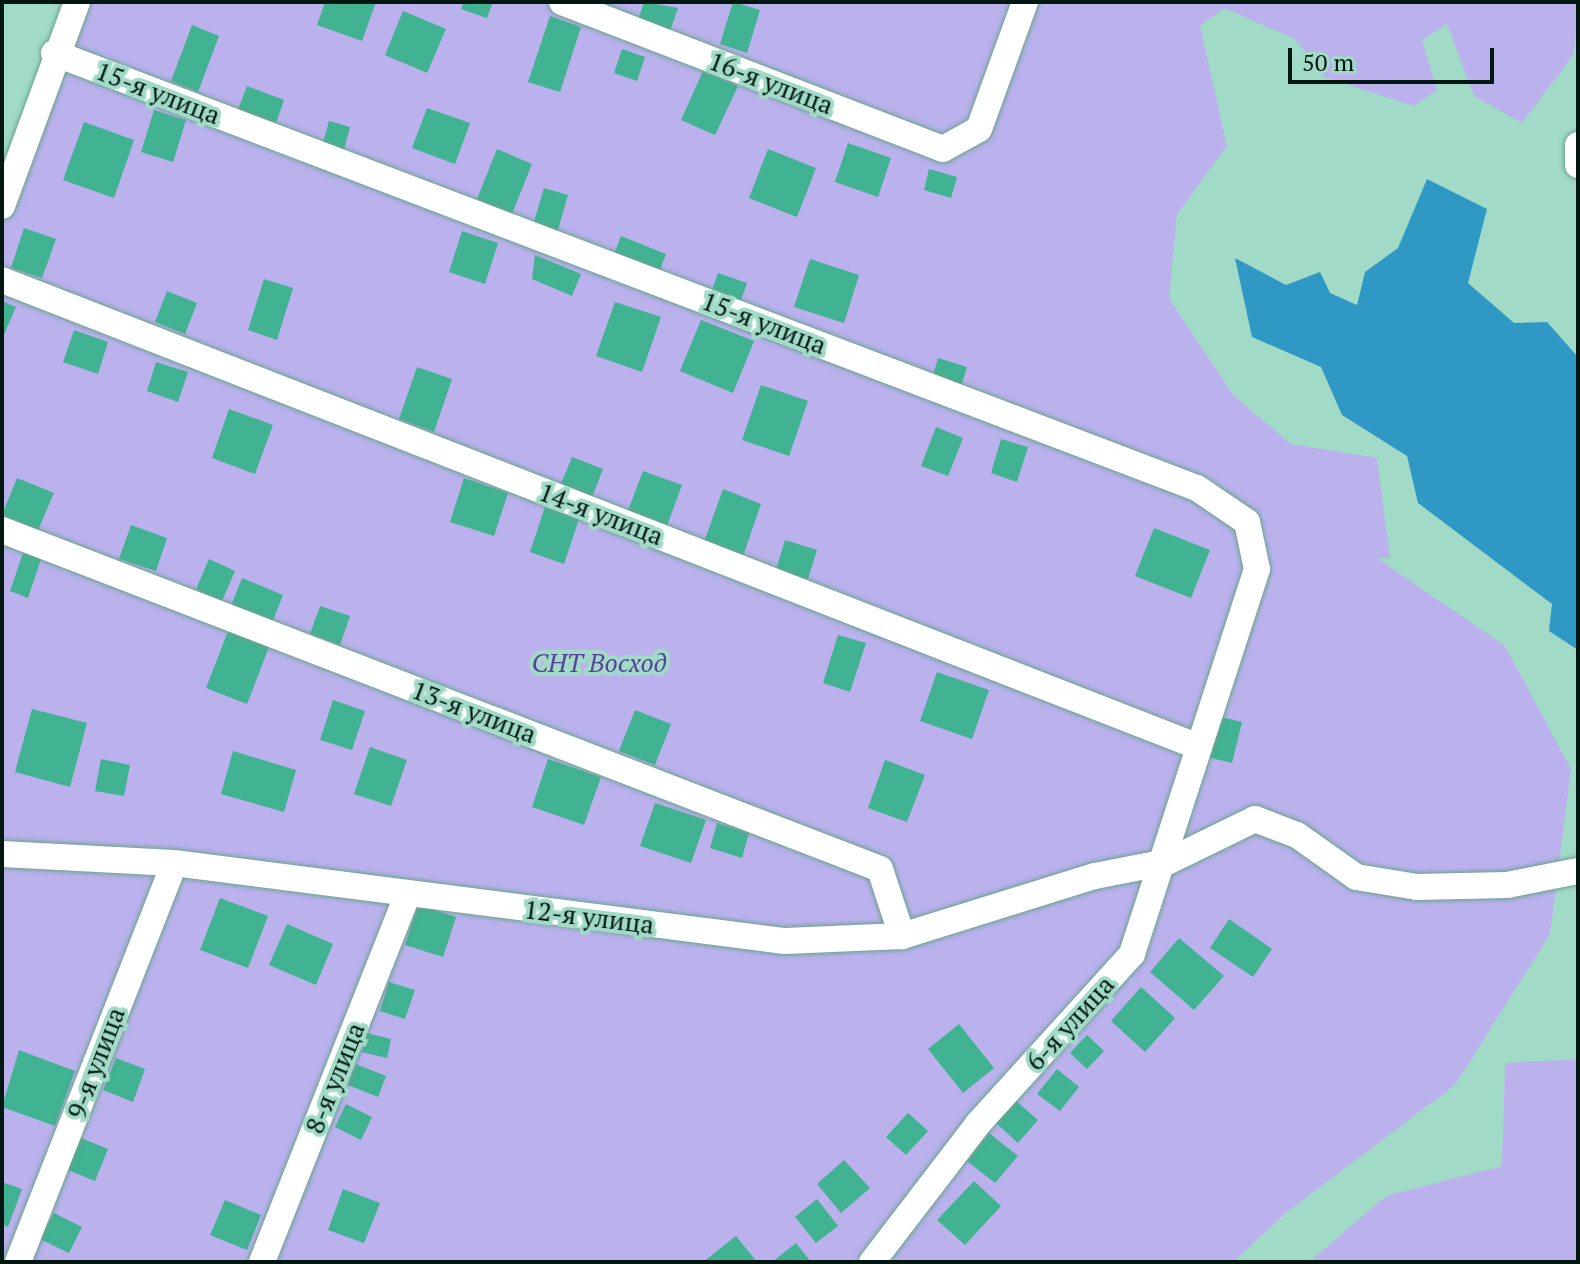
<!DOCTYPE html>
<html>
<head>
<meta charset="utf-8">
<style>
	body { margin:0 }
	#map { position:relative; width:1580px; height:1264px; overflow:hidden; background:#a1dbc7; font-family:"PT Serif",serif }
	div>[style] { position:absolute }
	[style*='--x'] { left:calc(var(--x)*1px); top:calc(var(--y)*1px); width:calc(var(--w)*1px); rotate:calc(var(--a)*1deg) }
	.green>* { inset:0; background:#bab1ed }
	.water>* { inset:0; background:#3098c4 }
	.building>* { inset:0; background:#41b292 }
	.roads { filter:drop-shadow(0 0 2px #6aa390) drop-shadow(0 0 2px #6aa390) }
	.street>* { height:26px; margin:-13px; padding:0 13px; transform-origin:13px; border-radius:13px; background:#fff }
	span { translate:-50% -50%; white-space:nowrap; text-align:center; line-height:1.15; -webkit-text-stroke:8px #a1dbc7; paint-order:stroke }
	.street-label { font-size:26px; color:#021711 }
	.park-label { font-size:26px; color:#59429e; font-style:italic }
	.frame { position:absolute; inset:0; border:4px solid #021711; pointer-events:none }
	.scale { position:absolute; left:1288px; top:48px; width:206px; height:36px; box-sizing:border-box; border:4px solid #021711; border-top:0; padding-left:10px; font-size:24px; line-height:28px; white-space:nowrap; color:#021711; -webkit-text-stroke:6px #a1dbc7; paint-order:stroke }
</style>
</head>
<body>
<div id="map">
	<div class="green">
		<div style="clip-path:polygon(65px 2px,1578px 2px,1574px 54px,1522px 123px,1474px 96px,1447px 24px,1422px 40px,1437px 90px,1414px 106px,1324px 77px,1295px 39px,1224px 8px,1200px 26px,1227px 146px,1177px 214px,1169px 299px,1234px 396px,1291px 444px,1377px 458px,1390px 558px,1377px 558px,1505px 646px,1571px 769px,1550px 934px,1455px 1085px,1283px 1215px,1234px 1262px,2px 1262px,2px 168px)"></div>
		<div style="clip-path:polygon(1578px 1059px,1578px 1262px,1309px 1262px,1386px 1196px,1502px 1166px,1505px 1063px)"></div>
	</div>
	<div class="water">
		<div style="clip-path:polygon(1427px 179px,1487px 209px,1468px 283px,1514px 323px,1547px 322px,1578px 357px,1578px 650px,1549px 631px,1552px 604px,1418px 503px,1407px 456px,1342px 415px,1321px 367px,1252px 337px,1235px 258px,1286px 285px,1320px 272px,1330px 293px,1357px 305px,1365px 272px,1398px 248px)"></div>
	</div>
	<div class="building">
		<div style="clip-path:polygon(325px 2px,376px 2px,362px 41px,317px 25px)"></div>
		<div style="clip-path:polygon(464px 2px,493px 2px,487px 18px,461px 9px)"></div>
		<div style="clip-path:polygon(644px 2px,678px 8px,670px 31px,638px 20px)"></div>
		<div style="clip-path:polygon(733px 2px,760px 10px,747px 53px,720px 44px)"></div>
		<div style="clip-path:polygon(403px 11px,446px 29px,427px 73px,385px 55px)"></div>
		<div style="clip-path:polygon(550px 16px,581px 27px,560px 92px,528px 82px)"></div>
		<div style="clip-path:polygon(192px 25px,219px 36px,198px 92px,171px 81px)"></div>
		<div style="clip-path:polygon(622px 49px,645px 57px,637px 81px,614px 73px)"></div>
		<div style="clip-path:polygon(703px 71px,738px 86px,715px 135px,681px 120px)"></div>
		<div style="clip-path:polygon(247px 86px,284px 100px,275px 126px,237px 112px)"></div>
		<div style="clip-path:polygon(427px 108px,470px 123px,455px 164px,412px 148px)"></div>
		<div style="clip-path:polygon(154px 110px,186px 120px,173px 162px,141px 152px)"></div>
		<div style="clip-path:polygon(329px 121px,350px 127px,344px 150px,323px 143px)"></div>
		<div style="clip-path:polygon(84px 122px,134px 140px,114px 198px,63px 180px)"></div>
		<div style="clip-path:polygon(848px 143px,891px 158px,878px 197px,835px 182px)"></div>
		<div style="clip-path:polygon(497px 149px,532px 164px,512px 214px,477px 199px)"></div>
		<div style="clip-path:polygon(768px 149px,816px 168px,797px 217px,749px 198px)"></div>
		<div style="clip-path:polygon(929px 169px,957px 177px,951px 198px,924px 190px)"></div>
		<div style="clip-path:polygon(544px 188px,568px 195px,557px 233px,533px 225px)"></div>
		<div style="clip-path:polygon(24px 228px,56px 239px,42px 278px,11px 268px)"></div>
		<div style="clip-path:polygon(462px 231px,498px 243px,485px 284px,449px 272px)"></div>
		<div style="clip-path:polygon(621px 236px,666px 254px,659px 272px,614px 254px)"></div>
		<div style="clip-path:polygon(535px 255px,581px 274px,572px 296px,532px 279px)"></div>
		<div style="clip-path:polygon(810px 259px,859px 275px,844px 323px,794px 307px)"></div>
		<div style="clip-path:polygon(718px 273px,747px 283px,740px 303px,711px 293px)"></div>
		<div style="clip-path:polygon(264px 279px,293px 288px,277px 340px,248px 330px)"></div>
		<div style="clip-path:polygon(167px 291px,197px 303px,185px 334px,155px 322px)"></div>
		<div style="clip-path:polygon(2px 301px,16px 307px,2px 339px)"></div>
		<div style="clip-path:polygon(615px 302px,661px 317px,642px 372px,596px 356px)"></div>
		<div style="clip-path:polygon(701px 320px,754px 341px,733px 393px,680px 371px)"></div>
		<div style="clip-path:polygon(74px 330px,108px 342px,98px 374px,63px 362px)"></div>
		<div style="clip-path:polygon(938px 358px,967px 367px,961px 387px,932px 379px)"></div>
		<div style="clip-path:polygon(156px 362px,188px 372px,178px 402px,147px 391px)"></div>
		<div style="clip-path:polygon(417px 367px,452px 379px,434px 432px,399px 419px)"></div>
		<div style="clip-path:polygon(761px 385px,808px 401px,789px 456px,742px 440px)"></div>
		<div style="clip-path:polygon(229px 409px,273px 425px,255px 474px,212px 458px)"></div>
		<div style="clip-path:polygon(936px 427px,963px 438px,948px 476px,921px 466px)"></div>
		<div style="clip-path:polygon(1001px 439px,1028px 447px,1017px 482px,991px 473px)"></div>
		<div style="clip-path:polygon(572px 457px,603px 469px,592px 497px,561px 484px)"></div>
		<div style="clip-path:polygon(643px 471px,682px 485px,665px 531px,626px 516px)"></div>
		<div style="clip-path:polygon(17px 478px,54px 493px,38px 530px,2px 515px)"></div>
		<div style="clip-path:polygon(464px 478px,508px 493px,494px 536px,450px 522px)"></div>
		<div style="clip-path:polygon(723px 489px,761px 504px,742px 559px,703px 545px)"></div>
		<div style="clip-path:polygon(545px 507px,579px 519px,564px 564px,530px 552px)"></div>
		<div style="clip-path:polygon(131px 525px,167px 538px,156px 571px,119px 559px)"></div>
		<div style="clip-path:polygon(1154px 528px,1210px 550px,1191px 598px,1135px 576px)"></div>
		<div style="clip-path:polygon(785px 540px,817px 550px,808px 579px,776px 570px)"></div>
		<div style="clip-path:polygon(23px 553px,41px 559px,28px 598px,10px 591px)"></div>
		<div style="clip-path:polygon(209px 559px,235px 571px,222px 601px,196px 589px)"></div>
		<div style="clip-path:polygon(242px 578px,283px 595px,272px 623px,231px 606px)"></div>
		<div style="clip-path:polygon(320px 606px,350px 616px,340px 645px,310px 634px)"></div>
		<div style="clip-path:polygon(228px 631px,269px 647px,247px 704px,206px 688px)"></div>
		<div style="clip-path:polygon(838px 635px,866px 643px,850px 692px,823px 683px)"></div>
		<div style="clip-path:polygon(937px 672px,989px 690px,972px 739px,920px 721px)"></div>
		<div style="clip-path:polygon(333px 700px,365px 711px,352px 750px,320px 740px)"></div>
		<div style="clip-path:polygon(32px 709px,87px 723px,70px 787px,15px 772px)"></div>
		<div style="clip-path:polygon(635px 710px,671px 724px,655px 765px,619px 751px)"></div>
		<div style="clip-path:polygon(1217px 716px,1242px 722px,1232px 763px,1207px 757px)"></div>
		<div style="clip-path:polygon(370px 747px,407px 760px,391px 806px,354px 794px)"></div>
		<div style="clip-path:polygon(233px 751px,296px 770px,284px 812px,221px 794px)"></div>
		<div style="clip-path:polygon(101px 759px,130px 765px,124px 796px,95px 791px)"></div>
		<div style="clip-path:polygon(548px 759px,601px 777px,584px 825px,532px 807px)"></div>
		<div style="clip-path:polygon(885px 760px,925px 775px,907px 822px,868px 808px)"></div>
		<div style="clip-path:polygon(655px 803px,706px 820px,691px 863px,640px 846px)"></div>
		<div style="clip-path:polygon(717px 823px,749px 833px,742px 858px,710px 848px)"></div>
		<div style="clip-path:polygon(220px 898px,268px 916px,248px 968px,200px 950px)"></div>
		<div style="clip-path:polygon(418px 905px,456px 917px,443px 957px,405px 945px)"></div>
		<div style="clip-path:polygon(1229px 919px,1272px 949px,1253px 977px,1210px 948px)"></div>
		<div style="clip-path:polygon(287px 924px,333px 944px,316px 985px,269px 965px)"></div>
		<div style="clip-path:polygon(1179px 938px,1224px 976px,1194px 1010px,1150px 972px)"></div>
		<div style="clip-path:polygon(389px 982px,415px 990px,405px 1019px,380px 1011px)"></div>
		<div style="clip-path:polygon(1141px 987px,1175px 1018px,1145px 1052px,1111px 1021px)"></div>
		<div style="clip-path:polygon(959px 1024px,994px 1068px,963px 1093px,928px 1049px)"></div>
		<div style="clip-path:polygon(367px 1033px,391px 1039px,387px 1058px,362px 1052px)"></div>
		<div style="clip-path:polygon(1087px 1035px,1104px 1051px,1087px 1069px,1070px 1053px)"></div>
		<div style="clip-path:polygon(19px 1050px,75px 1071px,55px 1126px,2px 1107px)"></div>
		<div style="clip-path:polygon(116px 1058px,145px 1069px,133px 1102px,103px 1090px)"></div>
		<div style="clip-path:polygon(356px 1064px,386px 1076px,378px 1097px,348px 1085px)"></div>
		<div style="clip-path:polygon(1057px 1069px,1079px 1087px,1060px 1111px,1037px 1094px)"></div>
		<div style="clip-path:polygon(1016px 1101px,1038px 1120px,1018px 1143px,996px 1123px)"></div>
		<div style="clip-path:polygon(346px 1104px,372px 1117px,361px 1140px,335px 1127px)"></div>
		<div style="clip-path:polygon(908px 1113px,928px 1131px,906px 1155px,886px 1137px)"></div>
		<div style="clip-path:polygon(989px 1133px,1018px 1156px,995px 1183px,967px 1161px)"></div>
		<div style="clip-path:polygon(81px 1138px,108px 1149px,95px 1181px,68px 1170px)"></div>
		<div style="clip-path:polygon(844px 1160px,870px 1188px,841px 1213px,817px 1184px)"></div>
		<div style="clip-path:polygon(974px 1181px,1001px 1206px,965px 1245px,937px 1220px)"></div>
		<div style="clip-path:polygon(2px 1182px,22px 1189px,8px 1227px,2px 1225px)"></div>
		<div style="clip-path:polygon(343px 1189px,380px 1203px,364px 1243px,328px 1230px)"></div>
		<div style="clip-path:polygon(817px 1199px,838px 1226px,816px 1243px,795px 1217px)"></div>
		<div style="clip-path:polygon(225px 1200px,261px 1215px,247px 1250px,210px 1235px)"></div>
		<div style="clip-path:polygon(54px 1213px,82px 1227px,69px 1253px,40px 1239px)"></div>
		<div style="clip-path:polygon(736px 1236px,757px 1262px,703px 1262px)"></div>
		<div style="clip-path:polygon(796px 1243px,811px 1262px,772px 1262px)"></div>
	</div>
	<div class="roads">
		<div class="street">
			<div style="--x:562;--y:2;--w:408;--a:21.1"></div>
			<div style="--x:943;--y:149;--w:41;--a:-29.1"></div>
			<div style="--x:979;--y:129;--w:135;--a:-70.1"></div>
			<div style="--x:54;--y:53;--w:1223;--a:20.84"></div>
			<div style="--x:1197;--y:488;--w:60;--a:34.2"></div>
			<div style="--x:1247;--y:522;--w:48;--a:78"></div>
			<div style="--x:1257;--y:569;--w:405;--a:108"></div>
			<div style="--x:1132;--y:954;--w:229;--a:132.2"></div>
			<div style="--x:978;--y:1124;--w:174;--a:127.5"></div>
			<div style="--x:1578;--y:145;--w:20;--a:90"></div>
			<div style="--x:2;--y:206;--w:217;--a:-69.8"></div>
			<div style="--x:2;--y:280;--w:1285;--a:21.31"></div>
			<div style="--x:2;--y:530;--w:941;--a:21.11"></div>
			<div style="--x:880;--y:869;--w:71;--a:71.8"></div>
			<div style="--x:2;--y:854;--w:172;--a:3"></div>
			<div style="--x:174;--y:863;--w:616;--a:7.28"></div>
			<div style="--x:785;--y:941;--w:117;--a:-2.4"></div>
			<div style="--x:902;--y:936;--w:202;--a:-17.3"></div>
			<div style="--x:1095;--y:876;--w:73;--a:-11"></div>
			<div style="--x:1167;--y:862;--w:98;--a:-26"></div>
			<div style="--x:1255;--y:819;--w:45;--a:20.9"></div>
			<div style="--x:1297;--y:835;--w:72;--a:35.4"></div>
			<div style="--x:1356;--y:877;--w:62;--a:9.3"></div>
			<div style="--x:1417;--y:887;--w:90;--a:-1.3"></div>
			<div style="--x:1507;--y:885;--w:72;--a:-11.2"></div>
			<div style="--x:18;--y:1262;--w:428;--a:-68.6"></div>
			<div style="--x:262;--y:1262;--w:396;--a:-68.4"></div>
		</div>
	</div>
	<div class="street-label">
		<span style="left:771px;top:83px;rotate:21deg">16-я улица</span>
		<span style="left:158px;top:93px;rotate:21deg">15-я улица</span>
		<span style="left:764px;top:323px;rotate:21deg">15-я улица</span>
		<span style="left:601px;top:514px;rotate:21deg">14-я улица</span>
		<span style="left:474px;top:712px;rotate:21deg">13-я улица</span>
		<span style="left:589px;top:917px;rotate:7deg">12-я улица</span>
		<span style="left:1070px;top:1023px;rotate:-48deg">6-я улица</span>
		<span style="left:96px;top:1063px;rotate:-69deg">9-я улица</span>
		<span style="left:335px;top:1078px;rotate:-68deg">8-я улица</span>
	</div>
	<div class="park-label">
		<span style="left:599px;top:663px">СНТ Восход</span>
	</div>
	<div class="frame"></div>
	<div class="scale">50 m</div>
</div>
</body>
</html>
